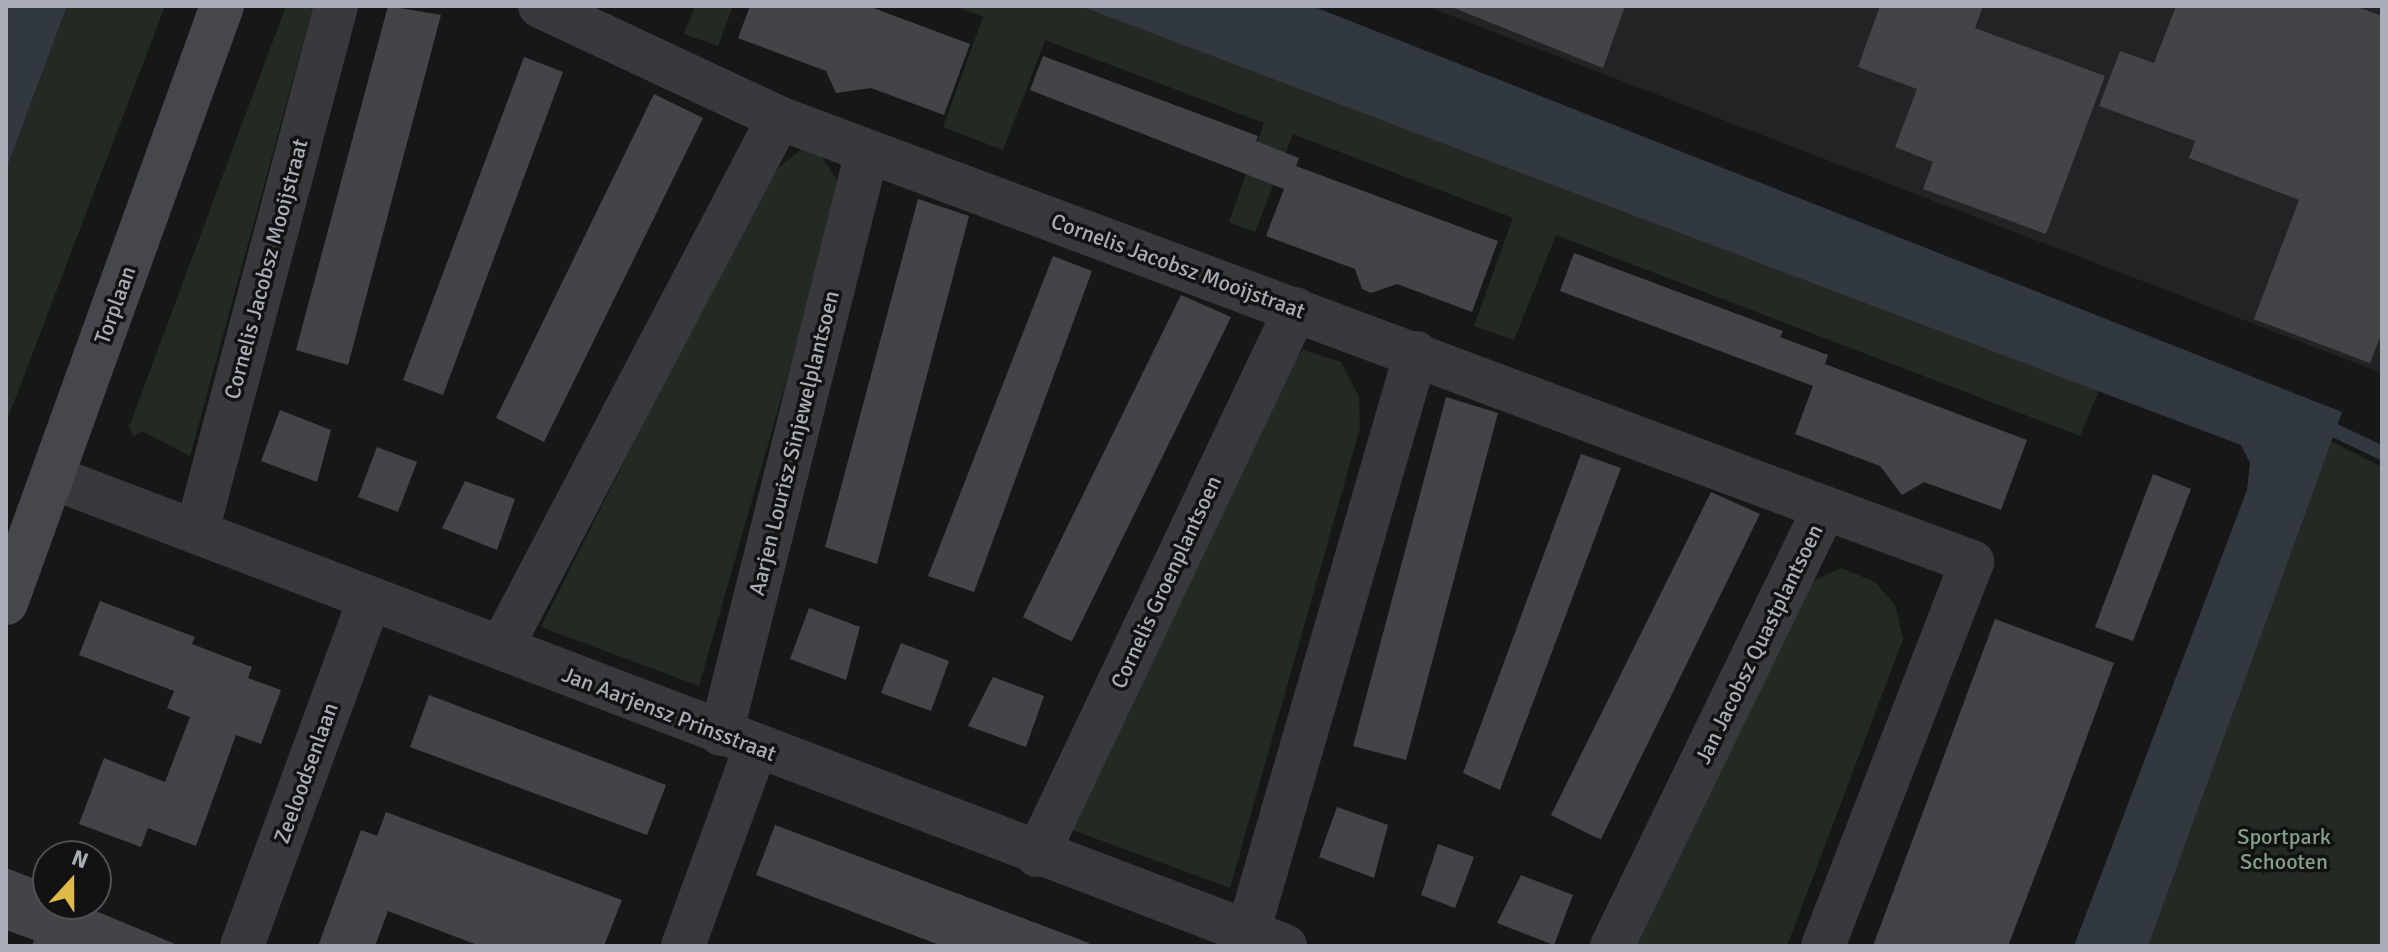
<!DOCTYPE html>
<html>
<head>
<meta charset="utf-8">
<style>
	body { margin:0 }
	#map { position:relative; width:2388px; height:952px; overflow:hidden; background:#171718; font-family:Signika,sans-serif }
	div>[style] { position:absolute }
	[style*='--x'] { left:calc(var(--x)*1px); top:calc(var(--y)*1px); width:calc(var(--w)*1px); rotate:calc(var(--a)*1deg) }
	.built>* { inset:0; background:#232325 }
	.green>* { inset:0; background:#232a24 }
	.water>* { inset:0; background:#313840 }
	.stream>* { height:14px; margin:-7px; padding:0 7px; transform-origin:7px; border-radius:7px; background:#313840 }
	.building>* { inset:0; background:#444448 }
	.street>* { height:44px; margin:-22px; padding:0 22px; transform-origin:22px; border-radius:22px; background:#38383d }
	.secondary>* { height:44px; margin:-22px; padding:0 22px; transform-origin:22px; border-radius:22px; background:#46474d }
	span { translate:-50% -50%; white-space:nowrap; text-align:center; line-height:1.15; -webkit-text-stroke:7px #121213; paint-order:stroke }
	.street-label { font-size:22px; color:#aaadb7 }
	.park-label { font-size:22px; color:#83a087 }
	.frame { position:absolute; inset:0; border:8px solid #aaadb7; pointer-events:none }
	.north { position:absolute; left:32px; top:840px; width:80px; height:80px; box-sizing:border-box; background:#121213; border:2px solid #4f5055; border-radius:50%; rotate:21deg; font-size:22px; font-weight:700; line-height:32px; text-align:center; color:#aaadb7 }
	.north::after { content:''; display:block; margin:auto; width:28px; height:36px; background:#e1b946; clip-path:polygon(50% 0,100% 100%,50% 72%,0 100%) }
</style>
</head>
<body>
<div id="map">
	<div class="built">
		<div style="clip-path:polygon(1426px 6px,2382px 6px,2382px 373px)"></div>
	</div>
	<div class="green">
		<div style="clip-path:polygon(67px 6px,165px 6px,6px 423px,6px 170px)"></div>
		<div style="clip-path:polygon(286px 6px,313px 6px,190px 456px,142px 431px,134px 436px,129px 427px)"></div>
		<div style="clip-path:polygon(695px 6px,733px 6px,718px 46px,684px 34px)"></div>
		<div style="clip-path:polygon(955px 6px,1080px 6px,2100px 388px,2080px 436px,1556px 235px,1514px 340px,1474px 326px,1513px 218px,1293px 134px,1255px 232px,1229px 222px,1264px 123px,1045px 40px,1003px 150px,943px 127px,983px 17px)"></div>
		<div style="clip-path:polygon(802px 149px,818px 152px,837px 180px,834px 213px,699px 686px,541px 627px,768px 176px)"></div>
		<div style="clip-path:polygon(1303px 350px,1341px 362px,1359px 397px,1360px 428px,1230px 888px,1067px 828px,1286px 371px)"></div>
		<div style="clip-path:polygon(2331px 441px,2382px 467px,2382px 946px,2144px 946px)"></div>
		<div style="clip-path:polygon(1841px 568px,1875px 582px,1895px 605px,1903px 639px,1787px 946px,1629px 946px,1809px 583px)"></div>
	</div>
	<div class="water">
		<div style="clip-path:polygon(6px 6px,67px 6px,6px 170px)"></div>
		<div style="clip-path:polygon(1080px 6px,1312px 6px,2342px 412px,2148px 946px,2074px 946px,2247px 490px,2250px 463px,2241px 445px)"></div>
	</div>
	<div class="stream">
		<div style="--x:2321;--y:424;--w:68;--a:25.4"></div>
	</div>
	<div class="building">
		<div style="clip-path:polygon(388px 6px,441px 15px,348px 365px,296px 350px)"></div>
		<div style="clip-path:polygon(750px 6px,868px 6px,970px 44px,944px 115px,871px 88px,836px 93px,826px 71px,738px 38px)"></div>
		<div style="clip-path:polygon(1449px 6px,1625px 6px,1603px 68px)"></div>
		<div style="clip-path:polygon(1880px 6px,1983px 6px,1975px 28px,2105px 76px,2046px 234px,1923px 189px,1933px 162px,1895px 147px,1917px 89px,1858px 67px)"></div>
		<div style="clip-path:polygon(2176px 6px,2355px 6px,2382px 16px,2382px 332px,2370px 363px,2254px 319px,2299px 200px,2189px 158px,2195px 141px,2099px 106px,2120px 51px,2154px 63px)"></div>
		<div style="clip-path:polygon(1043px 56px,1258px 136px,1256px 141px,1299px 158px,1296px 166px,1498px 241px,1472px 312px,1397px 284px,1371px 293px,1362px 289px,1355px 269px,1266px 236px,1284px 189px,1030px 90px)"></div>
		<div style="clip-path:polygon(524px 57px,563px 72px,443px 395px,403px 380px)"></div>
		<div style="clip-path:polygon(654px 94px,703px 118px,544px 442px,496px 418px)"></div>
		<div style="clip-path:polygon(918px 199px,969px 216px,877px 564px,825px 547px)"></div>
		<div style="clip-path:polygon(1574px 253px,1783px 331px,1780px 337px,1828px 355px,1825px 364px,2027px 440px,2001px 510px,1924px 482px,1902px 495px,1880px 466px,1795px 434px,1813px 386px,1560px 291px)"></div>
		<div style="clip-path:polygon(1053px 256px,1092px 271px,974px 592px,928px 576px)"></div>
		<div style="clip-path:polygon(1181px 295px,1231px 317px,1072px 641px,1066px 639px,1023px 617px)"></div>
		<div style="clip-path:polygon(1446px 397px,1498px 413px,1406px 760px,1353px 746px)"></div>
		<div style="clip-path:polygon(280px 410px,331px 430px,317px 482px,261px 461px)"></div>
		<div style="clip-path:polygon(377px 447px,417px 462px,398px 512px,358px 497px)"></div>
		<div style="clip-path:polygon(1581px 454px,1621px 468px,1500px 790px,1463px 773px)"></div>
		<div style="clip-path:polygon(2153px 474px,2191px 489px,2133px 641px,2095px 627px)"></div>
		<div style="clip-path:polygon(465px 481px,515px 499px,497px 550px,442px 528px)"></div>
		<div style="clip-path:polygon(1711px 492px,1760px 514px,1601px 839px,1595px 837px,1551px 815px)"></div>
		<div style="clip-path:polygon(100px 601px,195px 637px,192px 644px,252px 667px,248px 678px,281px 690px,261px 744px,236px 735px,196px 846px,148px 828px,141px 847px,79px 824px,104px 758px,165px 782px,190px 717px,167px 708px,174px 691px,79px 655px)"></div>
		<div style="clip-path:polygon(809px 608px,860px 627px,846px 680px,790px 659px)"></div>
		<div style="clip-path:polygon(1995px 619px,2114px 663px,2048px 842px,2008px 946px,1873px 946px)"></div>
		<div style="clip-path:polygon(901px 643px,949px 661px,931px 711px,881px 693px)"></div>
		<div style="clip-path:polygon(993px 677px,1044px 696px,1026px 747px,968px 726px)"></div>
		<div style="clip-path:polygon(429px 695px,666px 785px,647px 835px,410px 747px)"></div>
		<div style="clip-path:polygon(1337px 807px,1388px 825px,1374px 878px,1319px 857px)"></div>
		<div style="clip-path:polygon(386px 812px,622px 900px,604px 946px,480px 946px,388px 911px,375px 946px,318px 946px,361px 830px,377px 836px)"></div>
		<div style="clip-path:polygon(775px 825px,1089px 943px,1088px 946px,942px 946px,756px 875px)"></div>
		<div style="clip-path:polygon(1438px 844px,1474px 857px,1455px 908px,1421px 895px)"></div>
		<div style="clip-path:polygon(6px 868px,48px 884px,48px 904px,79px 904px,180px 946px,32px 946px,34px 940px,6px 930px)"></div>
		<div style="clip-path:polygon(1521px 875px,1573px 895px,1554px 945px,1497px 923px)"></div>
	</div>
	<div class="street">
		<div style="--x:540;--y:6;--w:264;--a:25.1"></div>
		<div style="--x:779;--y:118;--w:1116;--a:20.45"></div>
		<div style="--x:54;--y:478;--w:1317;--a:20.82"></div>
		<div style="--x:197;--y:531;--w:543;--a:-75.17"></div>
		<div style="--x:501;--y:648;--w:598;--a:-62.32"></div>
		<div style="--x:721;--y:734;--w:600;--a:-75.92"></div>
		<div style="--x:1037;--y:855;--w:604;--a:-64.62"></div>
		<div style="--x:1248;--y:932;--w:603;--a:-73.82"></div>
		<div style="--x:242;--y:946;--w:369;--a:-69.8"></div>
		<div style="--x:683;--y:946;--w:212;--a:-69.9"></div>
		<div style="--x:1612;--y:946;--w:487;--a:-64.1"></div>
		<div style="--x:1825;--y:508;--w:157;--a:20.2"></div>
		<div style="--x:1972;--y:562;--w:412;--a:111.2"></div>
	</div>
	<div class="secondary">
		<div style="--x:6;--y:603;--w:635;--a:-70.11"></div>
	</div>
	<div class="street-label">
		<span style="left:1178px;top:266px;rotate:20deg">Cornelis Jacobsz Mooijstraat</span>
		<span style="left:266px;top:269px;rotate:-75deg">Cornelis Jacobsz Mooijstraat</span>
		<span style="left:115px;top:305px;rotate:-70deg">Torplaan</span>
		<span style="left:794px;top:443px;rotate:-76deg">Aarjen Lourisz Sinjewelplantsoen</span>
		<span style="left:1166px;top:582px;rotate:-65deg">Cornelis Groenplantsoen</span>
		<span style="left:1759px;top:644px;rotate:-64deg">Jan Jacobsz Quastplantsoen</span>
		<span style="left:669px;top:714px;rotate:21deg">Jan Aarjensz Prinsstraat</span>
		<span style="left:306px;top:773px;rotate:-70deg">Zeeloodsenlaan</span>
	</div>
	<div class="park-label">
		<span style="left:2284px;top:849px">Sportpark<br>Schooten</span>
	</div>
	<div class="frame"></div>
	<div class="north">N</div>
</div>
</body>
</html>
